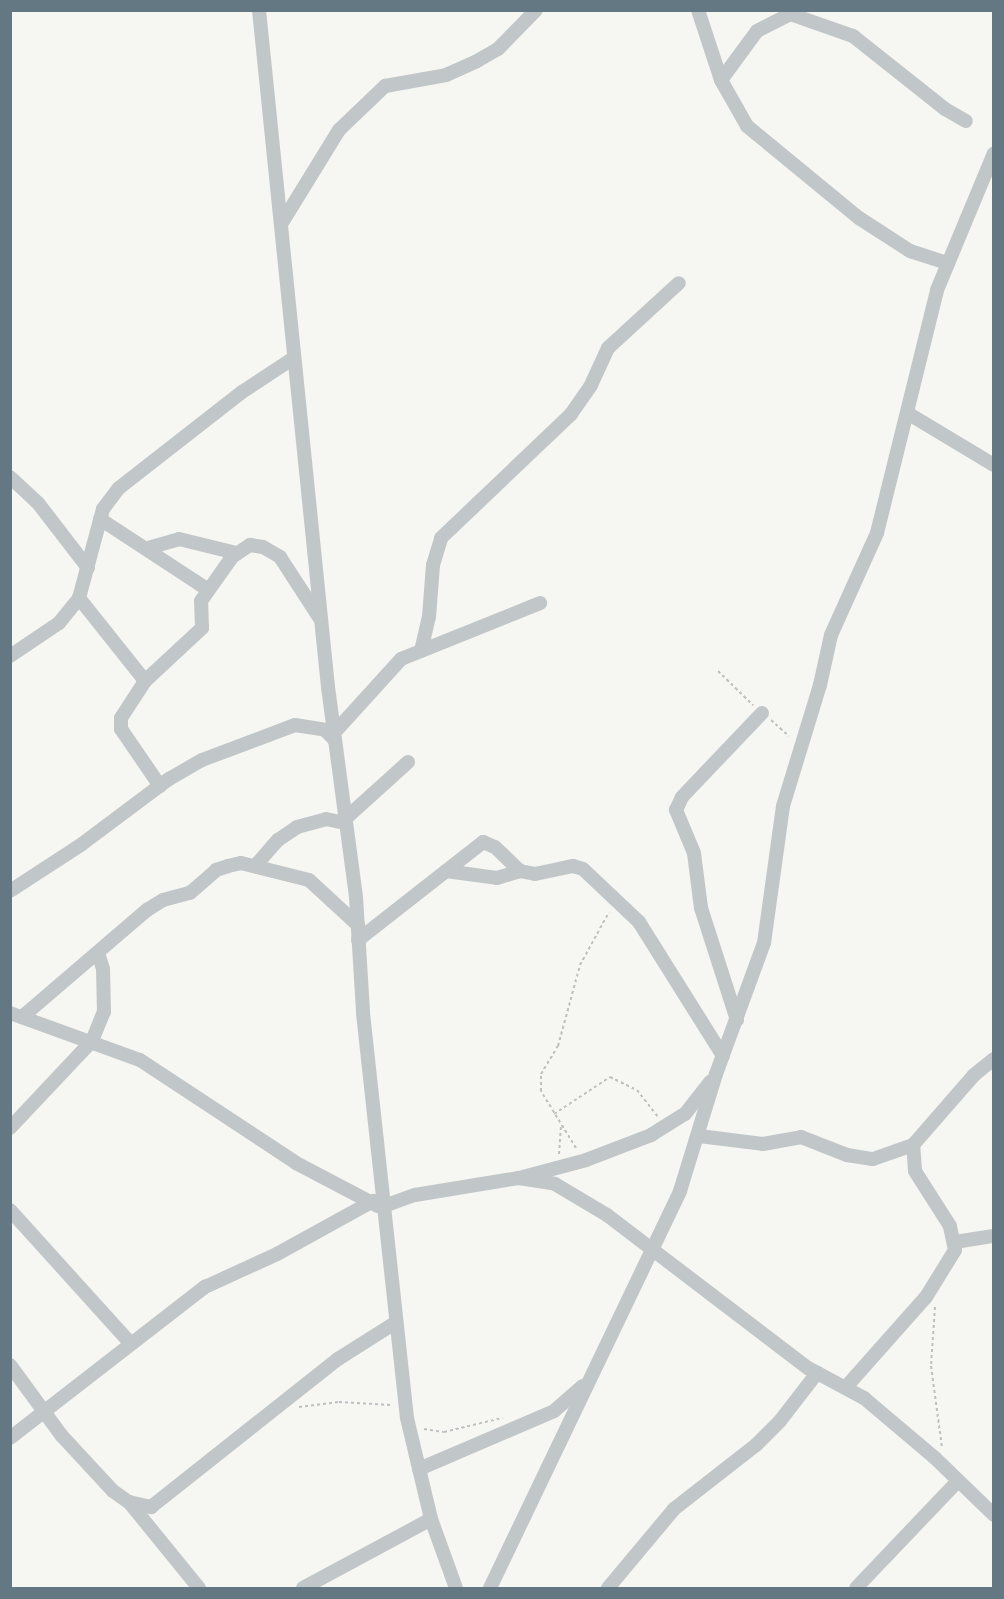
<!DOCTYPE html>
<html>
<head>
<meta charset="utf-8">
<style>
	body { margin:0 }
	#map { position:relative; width:1004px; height:1599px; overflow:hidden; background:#f6f6f2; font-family:"PT Sans",sans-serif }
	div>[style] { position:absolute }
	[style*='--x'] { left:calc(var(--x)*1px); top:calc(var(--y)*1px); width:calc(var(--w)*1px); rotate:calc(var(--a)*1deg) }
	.path>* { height:2px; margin-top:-1px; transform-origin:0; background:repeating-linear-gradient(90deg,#bdbfc1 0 3px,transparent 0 6px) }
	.street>* { height:14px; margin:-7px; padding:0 7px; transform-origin:7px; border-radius:7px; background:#c1c6c8 }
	span { translate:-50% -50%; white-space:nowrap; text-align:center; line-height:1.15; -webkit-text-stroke:6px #fff; paint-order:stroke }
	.frame { position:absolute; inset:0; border:12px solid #647884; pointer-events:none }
</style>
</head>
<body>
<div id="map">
	<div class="path">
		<div style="--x:718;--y:671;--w:49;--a:44.2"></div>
		<div style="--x:771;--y:720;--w:24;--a:42"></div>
		<div style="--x:554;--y:1114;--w:67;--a:-33.5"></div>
		<div style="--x:610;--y:1077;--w:30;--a:26"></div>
		<div style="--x:637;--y:1090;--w:34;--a:52"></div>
		<div style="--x:576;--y:1148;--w:67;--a:-121.6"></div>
		<div style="--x:541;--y:1091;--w:17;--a:-90"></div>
		<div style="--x:541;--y:1074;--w:33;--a:-59"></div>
		<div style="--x:558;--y:1046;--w:84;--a:-74.8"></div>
		<div style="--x:580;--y:965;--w:60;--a:-61.3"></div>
		<div style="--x:559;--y:1154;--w:27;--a:-86"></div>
		<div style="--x:935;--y:1307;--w:59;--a:93.9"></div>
		<div style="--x:931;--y:1366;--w:82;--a:82.3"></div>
		<div style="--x:299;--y:1407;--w:40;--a:-7.1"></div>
		<div style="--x:339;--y:1402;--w:52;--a:3.3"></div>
		<div style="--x:424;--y:1429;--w:20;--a:9"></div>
		<div style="--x:444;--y:1432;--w:60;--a:-13.6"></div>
	</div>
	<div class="street">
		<div style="--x:259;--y:10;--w:681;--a:84.18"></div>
		<div style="--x:328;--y:687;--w:212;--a:82.4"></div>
		<div style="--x:356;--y:897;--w:116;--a:86.5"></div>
		<div style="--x:363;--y:1013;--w:407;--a:83.8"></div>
		<div style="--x:407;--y:1418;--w:104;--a:76.6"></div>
		<div style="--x:431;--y:1519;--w:73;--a:70.1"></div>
		<div style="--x:698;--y:10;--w:74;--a:71.8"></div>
		<div style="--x:721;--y:80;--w:53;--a:60.5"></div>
		<div style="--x:747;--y:126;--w:145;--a:39.4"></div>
		<div style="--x:859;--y:218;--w:61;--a:32.9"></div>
		<div style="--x:910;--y:251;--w:40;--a:18"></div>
		<div style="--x:721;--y:80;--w:61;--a:-53.7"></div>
		<div style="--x:757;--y:31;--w:37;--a:-27"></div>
		<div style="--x:790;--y:14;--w:67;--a:19.2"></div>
		<div style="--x:853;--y:36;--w:117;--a:38.4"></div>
		<div style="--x:945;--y:109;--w:24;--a:30"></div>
		<div style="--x:283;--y:221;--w:107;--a:-58.4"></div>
		<div style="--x:339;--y:130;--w:64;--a:-43.7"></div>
		<div style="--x:385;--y:86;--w:62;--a:-10.2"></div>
		<div style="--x:446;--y:75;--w:34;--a:-24"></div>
		<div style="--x:477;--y:61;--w:24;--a:-30"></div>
		<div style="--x:498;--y:49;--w:54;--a:-45.7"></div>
		<div style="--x:909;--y:414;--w:99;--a:31"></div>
		<div style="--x:10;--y:477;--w:38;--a:43"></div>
		<div style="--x:38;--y:503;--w:82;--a:52.4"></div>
		<div style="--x:100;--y:519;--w:128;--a:33.2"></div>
		<div style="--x:148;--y:548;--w:32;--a:-16"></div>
		<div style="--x:179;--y:539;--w:59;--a:13.8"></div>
		<div style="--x:79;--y:598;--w:106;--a:51.5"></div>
		<div style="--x:421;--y:651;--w:35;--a:-77"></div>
		<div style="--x:429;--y:617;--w:52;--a:-85.6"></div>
		<div style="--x:433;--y:565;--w:28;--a:-73"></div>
		<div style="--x:441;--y:538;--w:180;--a:-43.6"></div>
		<div style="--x:571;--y:414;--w:35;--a:-55"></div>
		<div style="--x:591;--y:385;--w:41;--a:-65.3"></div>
		<div style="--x:608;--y:348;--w:96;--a:-42.5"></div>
		<div style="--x:10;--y:656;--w:59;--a:-34"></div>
		<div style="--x:59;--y:623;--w:32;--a:-51"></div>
		<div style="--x:79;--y:598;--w:92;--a:-74.9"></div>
		<div style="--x:103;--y:509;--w:26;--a:-53"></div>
		<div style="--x:119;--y:488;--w:156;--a:-38"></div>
		<div style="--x:242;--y:392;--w:60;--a:-33.4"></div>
		<div style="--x:333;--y:734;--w:101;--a:-47.8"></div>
		<div style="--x:401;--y:659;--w:150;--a:-21.9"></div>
		<div style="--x:160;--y:786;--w:69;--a:-124.4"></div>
		<div style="--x:121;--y:729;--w:11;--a:-90"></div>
		<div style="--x:121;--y:718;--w:44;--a:-57"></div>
		<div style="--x:145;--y:681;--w:78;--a:-42.9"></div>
		<div style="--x:202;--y:628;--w:27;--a:-92"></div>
		<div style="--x:201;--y:601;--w:54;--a:-54.8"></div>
		<div style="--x:232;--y:557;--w:22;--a:-34"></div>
		<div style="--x:250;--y:545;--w:13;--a:9"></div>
		<div style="--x:263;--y:547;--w:20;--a:30"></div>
		<div style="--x:280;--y:557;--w:72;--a:57"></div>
		<div style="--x:345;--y:819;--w:85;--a:-42.1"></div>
		<div style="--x:256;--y:865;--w:33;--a:-49"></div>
		<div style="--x:278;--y:840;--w:23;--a:-34"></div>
		<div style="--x:297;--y:827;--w:30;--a:-15"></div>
		<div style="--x:326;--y:819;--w:19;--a:12"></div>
		<div style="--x:446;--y:871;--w:51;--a:7.8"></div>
		<div style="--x:497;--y:878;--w:24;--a:-17"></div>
		<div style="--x:10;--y:891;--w:86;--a:-33.1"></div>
		<div style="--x:82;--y:844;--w:109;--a:-36.8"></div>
		<div style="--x:169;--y:779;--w:38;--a:-30"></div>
		<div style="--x:202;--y:760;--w:99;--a:-20.6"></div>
		<div style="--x:295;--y:725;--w:30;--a:9"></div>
		<div style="--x:325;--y:730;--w:13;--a:45"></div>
		<div style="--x:358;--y:940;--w:159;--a:-38.1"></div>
		<div style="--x:483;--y:842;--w:13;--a:23"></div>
		<div style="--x:495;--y:847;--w:35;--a:44"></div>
		<div style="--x:520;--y:871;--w:15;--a:11"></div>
		<div style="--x:535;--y:874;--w:39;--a:-12"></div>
		<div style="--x:573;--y:866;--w:10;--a:17"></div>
		<div style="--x:583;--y:869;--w:77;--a:43.4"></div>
		<div style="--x:639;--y:922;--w:158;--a:57.9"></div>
		<div style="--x:10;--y:1013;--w:138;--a:19.9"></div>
		<div style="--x:140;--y:1060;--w:187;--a:33.4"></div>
		<div style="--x:296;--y:1163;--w:93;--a:27.7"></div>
		<div style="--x:22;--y:1017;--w:165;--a:-40.6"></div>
		<div style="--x:147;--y:910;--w:19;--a:-32"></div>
		<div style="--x:163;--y:900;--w:28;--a:-15"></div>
		<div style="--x:190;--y:893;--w:35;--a:-41"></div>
		<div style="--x:216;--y:870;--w:13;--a:-18"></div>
		<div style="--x:228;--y:866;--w:13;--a:-13"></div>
		<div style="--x:241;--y:863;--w:70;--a:14"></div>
		<div style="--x:309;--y:880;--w:67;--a:42.6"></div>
		<div style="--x:737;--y:1020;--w:118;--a:-107.8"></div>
		<div style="--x:701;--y:908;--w:55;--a:-97.3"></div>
		<div style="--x:694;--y:853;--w:47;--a:-112.7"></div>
		<div style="--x:676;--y:810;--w:14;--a:-65"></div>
		<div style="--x:682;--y:797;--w:116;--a:-46.4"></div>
		<div style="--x:10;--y:1128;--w:120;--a:-46.7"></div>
		<div style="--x:92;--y:1041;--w:31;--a:-68"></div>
		<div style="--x:104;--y:1012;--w:43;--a:-91.3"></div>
		<div style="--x:103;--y:969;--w:17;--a:-107"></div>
		<div style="--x:699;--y:1136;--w:64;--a:7.1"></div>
		<div style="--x:763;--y:1144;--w:39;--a:-10"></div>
		<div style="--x:801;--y:1137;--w:49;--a:21.4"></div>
		<div style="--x:847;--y:1155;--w:26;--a:9"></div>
		<div style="--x:873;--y:1159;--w:42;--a:-19.3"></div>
		<div style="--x:913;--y:1145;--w:93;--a:-48.9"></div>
		<div style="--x:974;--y:1075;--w:26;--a:-39"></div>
		<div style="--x:519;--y:1178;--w:36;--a:9"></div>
		<div style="--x:555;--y:1184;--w:61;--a:30.8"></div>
		<div style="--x:607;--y:1215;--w:253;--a:37.3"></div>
		<div style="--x:808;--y:1368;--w:64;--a:28.2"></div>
		<div style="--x:864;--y:1398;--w:93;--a:40.2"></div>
		<div style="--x:935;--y:1458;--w:82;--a:44"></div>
		<div style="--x:384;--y:1206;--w:33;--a:-20"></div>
		<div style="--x:415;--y:1195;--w:105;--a:-9.3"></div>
		<div style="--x:519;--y:1178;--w:69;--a:-15"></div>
		<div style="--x:586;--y:1160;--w:70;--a:-21"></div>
		<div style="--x:651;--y:1135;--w:40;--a:-32"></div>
		<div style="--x:685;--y:1114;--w:41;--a:-52"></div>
		<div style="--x:10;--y:1210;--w:179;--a:47.9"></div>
		<div style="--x:955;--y:1242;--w:39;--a:-9"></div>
		<div style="--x:10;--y:1365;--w:88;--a:53.8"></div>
		<div style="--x:62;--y:1436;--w:75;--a:47.2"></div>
		<div style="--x:113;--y:1491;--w:19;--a:35"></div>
		<div style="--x:129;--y:1502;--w:23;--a:13"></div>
		<div style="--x:151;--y:1507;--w:238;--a:-38.4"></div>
		<div style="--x:338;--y:1359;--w:67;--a:-32.3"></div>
		<div style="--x:846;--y:1387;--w:120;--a:-48.4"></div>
		<div style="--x:926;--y:1297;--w:55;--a:-58.3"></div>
		<div style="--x:955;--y:1250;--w:25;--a:-102"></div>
		<div style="--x:950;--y:1226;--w:65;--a:-122.5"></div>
		<div style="--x:915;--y:1171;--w:26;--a:-94"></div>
		<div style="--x:10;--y:1438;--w:247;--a:-37.8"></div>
		<div style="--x:205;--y:1287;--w:79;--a:-24.6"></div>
		<div style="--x:277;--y:1254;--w:110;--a:-28.9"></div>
		<div style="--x:419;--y:1469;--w:147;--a:-23.2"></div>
		<div style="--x:554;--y:1411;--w:38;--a:-41"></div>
		<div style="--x:129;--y:1502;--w:111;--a:50.9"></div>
		<div style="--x:303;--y:1588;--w:145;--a:-28.3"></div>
		<div style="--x:490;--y:1588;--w:440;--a:-64.4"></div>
		<div style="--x:680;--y:1191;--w:122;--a:-72.9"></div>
		<div style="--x:716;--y:1074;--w:140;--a:-69.9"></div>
		<div style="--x:764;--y:943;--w:138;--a:-82.1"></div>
		<div style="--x:783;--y:806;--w:127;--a:-73"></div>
		<div style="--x:820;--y:685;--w:51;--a:-77.6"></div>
		<div style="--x:831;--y:635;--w:112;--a:-65.7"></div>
		<div style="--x:877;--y:533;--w:250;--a:-76.1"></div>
		<div style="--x:937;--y:290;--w:148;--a:-67.4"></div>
		<div style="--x:608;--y:1588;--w:103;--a:-50.1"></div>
		<div style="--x:674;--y:1509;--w:104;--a:-38"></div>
		<div style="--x:756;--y:1445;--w:34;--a:-45"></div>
		<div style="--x:780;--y:1421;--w:61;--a:-52.4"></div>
		<div style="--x:856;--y:1588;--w:148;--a:-46.4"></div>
	</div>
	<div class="frame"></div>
</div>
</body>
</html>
